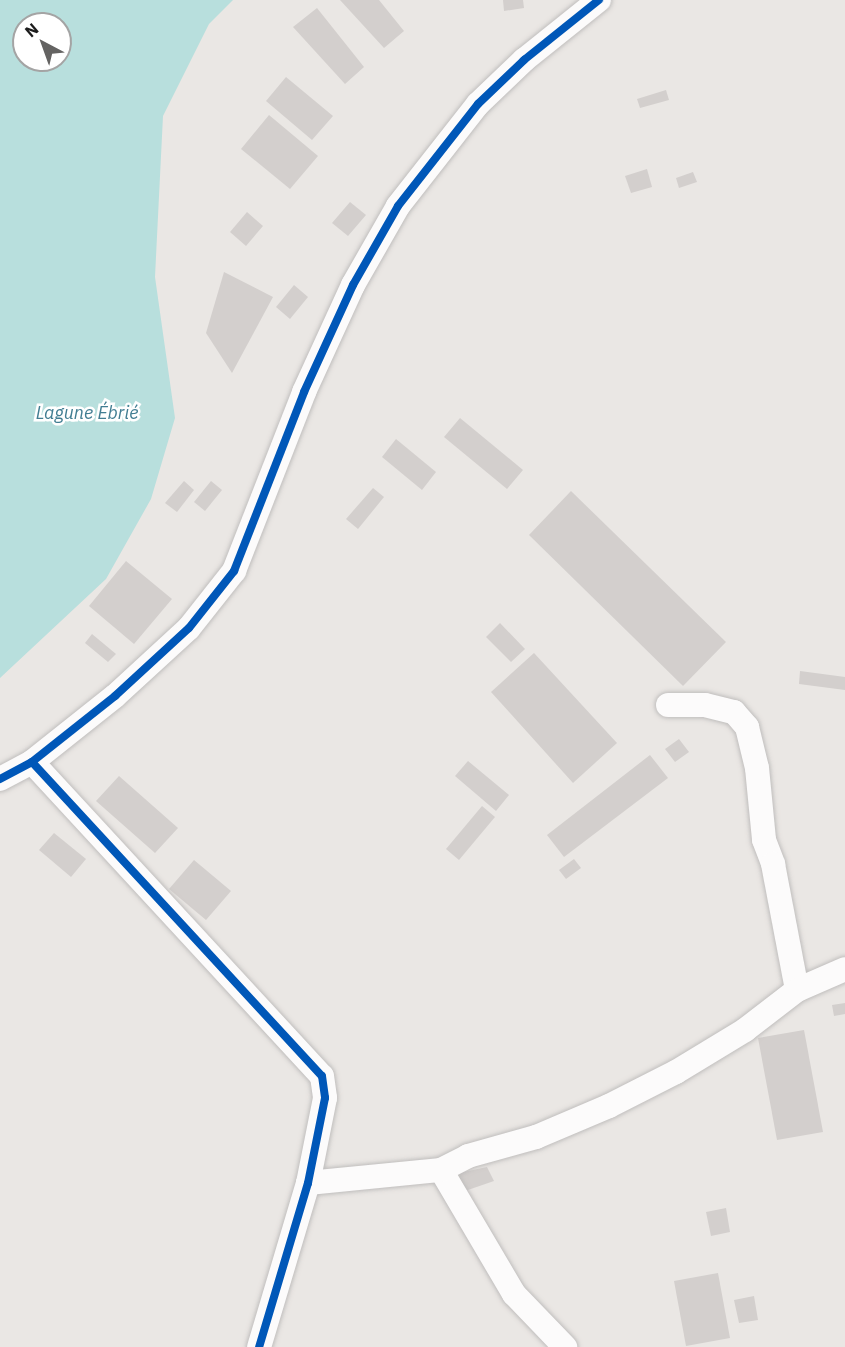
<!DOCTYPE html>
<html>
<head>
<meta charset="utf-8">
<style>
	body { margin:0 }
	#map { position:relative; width:845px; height:1347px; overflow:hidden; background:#eae7e4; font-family:"IBM Plex Sans",sans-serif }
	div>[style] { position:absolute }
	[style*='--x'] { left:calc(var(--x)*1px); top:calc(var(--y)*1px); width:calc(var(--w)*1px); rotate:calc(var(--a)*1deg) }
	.water>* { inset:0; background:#b8dfdd }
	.building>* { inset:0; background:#d3cfcd }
	.roads { filter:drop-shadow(0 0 2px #c0bebd) drop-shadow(0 0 2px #c0bebd) }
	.minor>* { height:24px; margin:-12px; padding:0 12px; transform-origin:12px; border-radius:12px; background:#fcfbfb }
	.cycleway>* { height:8px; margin:-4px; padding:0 4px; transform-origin:4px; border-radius:4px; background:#0057b8 }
	span { translate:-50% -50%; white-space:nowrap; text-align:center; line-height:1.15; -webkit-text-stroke:5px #fff; paint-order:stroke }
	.water-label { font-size:18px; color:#417d92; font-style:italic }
	.north { position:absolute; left:12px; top:12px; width:60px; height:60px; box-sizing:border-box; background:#fff; border:2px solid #a4a4a4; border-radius:50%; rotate:319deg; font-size:16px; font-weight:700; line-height:24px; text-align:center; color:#1c1c1c }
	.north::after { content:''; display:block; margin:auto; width:21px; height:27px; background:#646362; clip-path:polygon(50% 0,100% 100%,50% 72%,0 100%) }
</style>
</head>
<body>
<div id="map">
	<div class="water">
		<div style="clip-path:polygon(evenodd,0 0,233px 0,209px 24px,163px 116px,155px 277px,175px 418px,151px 499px,106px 579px,0 678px,0 0,24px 24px,60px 24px,60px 60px,24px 60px,24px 24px)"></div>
	</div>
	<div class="building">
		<div style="clip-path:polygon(340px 0,379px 0,404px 31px,384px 48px)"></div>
		<div style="clip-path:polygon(503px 0,523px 0,524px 8px,504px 11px)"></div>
		<div style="clip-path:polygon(317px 8px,364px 67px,345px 84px,293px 27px)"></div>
		<div style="clip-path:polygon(286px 77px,333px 116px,312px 140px,266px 101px)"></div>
		<div style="clip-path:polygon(666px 90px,669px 100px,640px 108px,637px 99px)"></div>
		<div style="clip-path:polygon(269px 115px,318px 156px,290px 189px,241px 149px)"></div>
		<div style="clip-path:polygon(647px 169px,652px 187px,631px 193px,625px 176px)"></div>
		<div style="clip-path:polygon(693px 172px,697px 182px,679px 188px,676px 178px)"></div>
		<div style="clip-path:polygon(350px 202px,366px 215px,348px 236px,332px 223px)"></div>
		<div style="clip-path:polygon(247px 212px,263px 226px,246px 246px,230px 232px)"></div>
		<div style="clip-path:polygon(224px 272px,273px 297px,232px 373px,206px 333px)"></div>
		<div style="clip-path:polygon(294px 285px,308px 297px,290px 319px,276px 307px)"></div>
		<div style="clip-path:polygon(460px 418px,523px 470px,507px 489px,444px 437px)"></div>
		<div style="clip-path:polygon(396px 439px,436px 472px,422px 490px,382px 457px)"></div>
		<div style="clip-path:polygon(184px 481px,194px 490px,177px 512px,165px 503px)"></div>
		<div style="clip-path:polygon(211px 481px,222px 490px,205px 511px,194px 502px)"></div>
		<div style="clip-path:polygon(373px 488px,384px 497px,358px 529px,346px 519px)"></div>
		<div style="clip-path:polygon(571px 491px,726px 642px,683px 686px,529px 535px)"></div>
		<div style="clip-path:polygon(126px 561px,172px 599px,134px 644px,89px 606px)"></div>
		<div style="clip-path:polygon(500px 623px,525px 649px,511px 662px,486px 637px)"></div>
		<div style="clip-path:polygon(92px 634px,116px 654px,108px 662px,85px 643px)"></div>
		<div style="clip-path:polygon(534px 653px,617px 743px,573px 783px,491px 692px)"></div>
		<div style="clip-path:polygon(800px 671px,845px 677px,845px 690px,799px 684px)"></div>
		<div style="clip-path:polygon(679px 739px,689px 752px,675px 762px,665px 749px)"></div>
		<div style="clip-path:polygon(650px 755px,668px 778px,564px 857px,547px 835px)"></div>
		<div style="clip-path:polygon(468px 761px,509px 795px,496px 811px,455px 776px)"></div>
		<div style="clip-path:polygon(119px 776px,178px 828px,155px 853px,96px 801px)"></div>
		<div style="clip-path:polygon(482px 806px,495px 817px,459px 860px,446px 849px)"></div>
		<div style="clip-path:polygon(54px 833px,86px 859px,71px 877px,39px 850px)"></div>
		<div style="clip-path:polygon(574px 859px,581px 868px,566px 879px,559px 870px)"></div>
		<div style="clip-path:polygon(194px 860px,231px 891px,206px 920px,169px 889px)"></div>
		<div style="clip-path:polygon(845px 1003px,845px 1014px,834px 1016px,832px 1005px)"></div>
		<div style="clip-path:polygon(804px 1030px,823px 1132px,777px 1140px,758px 1038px)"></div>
		<div style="clip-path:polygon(487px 1167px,494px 1181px,462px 1192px,459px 1173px)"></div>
		<div style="clip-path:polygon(726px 1208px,730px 1232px,711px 1236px,706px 1212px)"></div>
		<div style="clip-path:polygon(718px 1273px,730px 1338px,686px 1346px,674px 1281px)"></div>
		<div style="clip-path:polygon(754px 1296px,758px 1320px,739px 1323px,734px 1300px)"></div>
	</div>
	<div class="roads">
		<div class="minor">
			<div style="--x:668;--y:705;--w:37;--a:0"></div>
			<div style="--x:705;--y:705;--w:30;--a:14"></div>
			<div style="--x:734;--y:712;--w:20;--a:49"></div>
			<div style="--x:747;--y:727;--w:42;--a:76.3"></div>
			<div style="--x:757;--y:768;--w:72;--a:84.4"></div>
			<div style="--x:764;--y:840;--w:26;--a:69"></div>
			<div style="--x:773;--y:864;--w:128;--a:79.2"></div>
			<div style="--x:32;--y:762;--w:427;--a:47.3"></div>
			<div style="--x:322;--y:1076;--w:22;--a:82"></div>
			<div style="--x:325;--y:1098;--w:87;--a:101.3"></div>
			<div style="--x:308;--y:1183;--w:171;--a:106.6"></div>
			<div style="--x:0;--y:779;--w:36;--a:-28"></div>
			<div style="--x:32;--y:762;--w:106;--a:-38.5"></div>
			<div style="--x:115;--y:696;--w:100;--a:-42.6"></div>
			<div style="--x:189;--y:628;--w:73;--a:-51.7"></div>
			<div style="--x:234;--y:571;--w:192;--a:-68.6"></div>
			<div style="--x:304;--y:392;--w:118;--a:-65.4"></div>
			<div style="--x:353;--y:285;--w:91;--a:-60.3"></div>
			<div style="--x:398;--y:206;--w:130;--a:-51.9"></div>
			<div style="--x:478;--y:104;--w:64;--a:-43.7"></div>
			<div style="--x:524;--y:60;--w:96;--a:-38.7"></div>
			<div style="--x:441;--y:1170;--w:144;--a:59.5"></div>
			<div style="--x:514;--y:1294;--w:74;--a:46.1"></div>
			<div style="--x:308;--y:1183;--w:134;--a:-5.6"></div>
			<div style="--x:441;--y:1170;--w:30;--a:-27"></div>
			<div style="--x:468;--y:1156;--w:71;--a:-15.6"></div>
			<div style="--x:536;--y:1137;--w:79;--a:-23"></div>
			<div style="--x:609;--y:1106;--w:75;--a:-26.9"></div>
			<div style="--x:676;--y:1072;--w:81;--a:-31.3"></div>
			<div style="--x:745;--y:1030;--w:66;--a:-37.6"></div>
			<div style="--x:797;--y:990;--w:52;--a:-23.6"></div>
		</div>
	</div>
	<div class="cycleway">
		<div style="--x:32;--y:762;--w:427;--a:47.3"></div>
		<div style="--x:322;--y:1076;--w:22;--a:82"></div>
		<div style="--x:325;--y:1098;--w:87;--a:101.3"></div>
		<div style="--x:308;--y:1183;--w:171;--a:106.6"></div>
		<div style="--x:0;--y:779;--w:36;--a:-28"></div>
		<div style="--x:32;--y:762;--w:106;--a:-38.5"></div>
		<div style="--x:115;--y:696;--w:100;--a:-42.6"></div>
		<div style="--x:189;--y:628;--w:73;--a:-51.7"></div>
		<div style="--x:234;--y:571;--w:192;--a:-68.6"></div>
		<div style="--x:304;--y:392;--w:118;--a:-65.4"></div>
		<div style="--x:353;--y:285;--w:91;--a:-60.3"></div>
		<div style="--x:398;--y:206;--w:130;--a:-51.9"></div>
		<div style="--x:478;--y:104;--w:64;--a:-43.7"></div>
		<div style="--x:524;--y:60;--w:96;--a:-38.7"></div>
	</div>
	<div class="water-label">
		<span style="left:87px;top:413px">Lagune Ébrié</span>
	</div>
	<div class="north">N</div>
</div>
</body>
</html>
